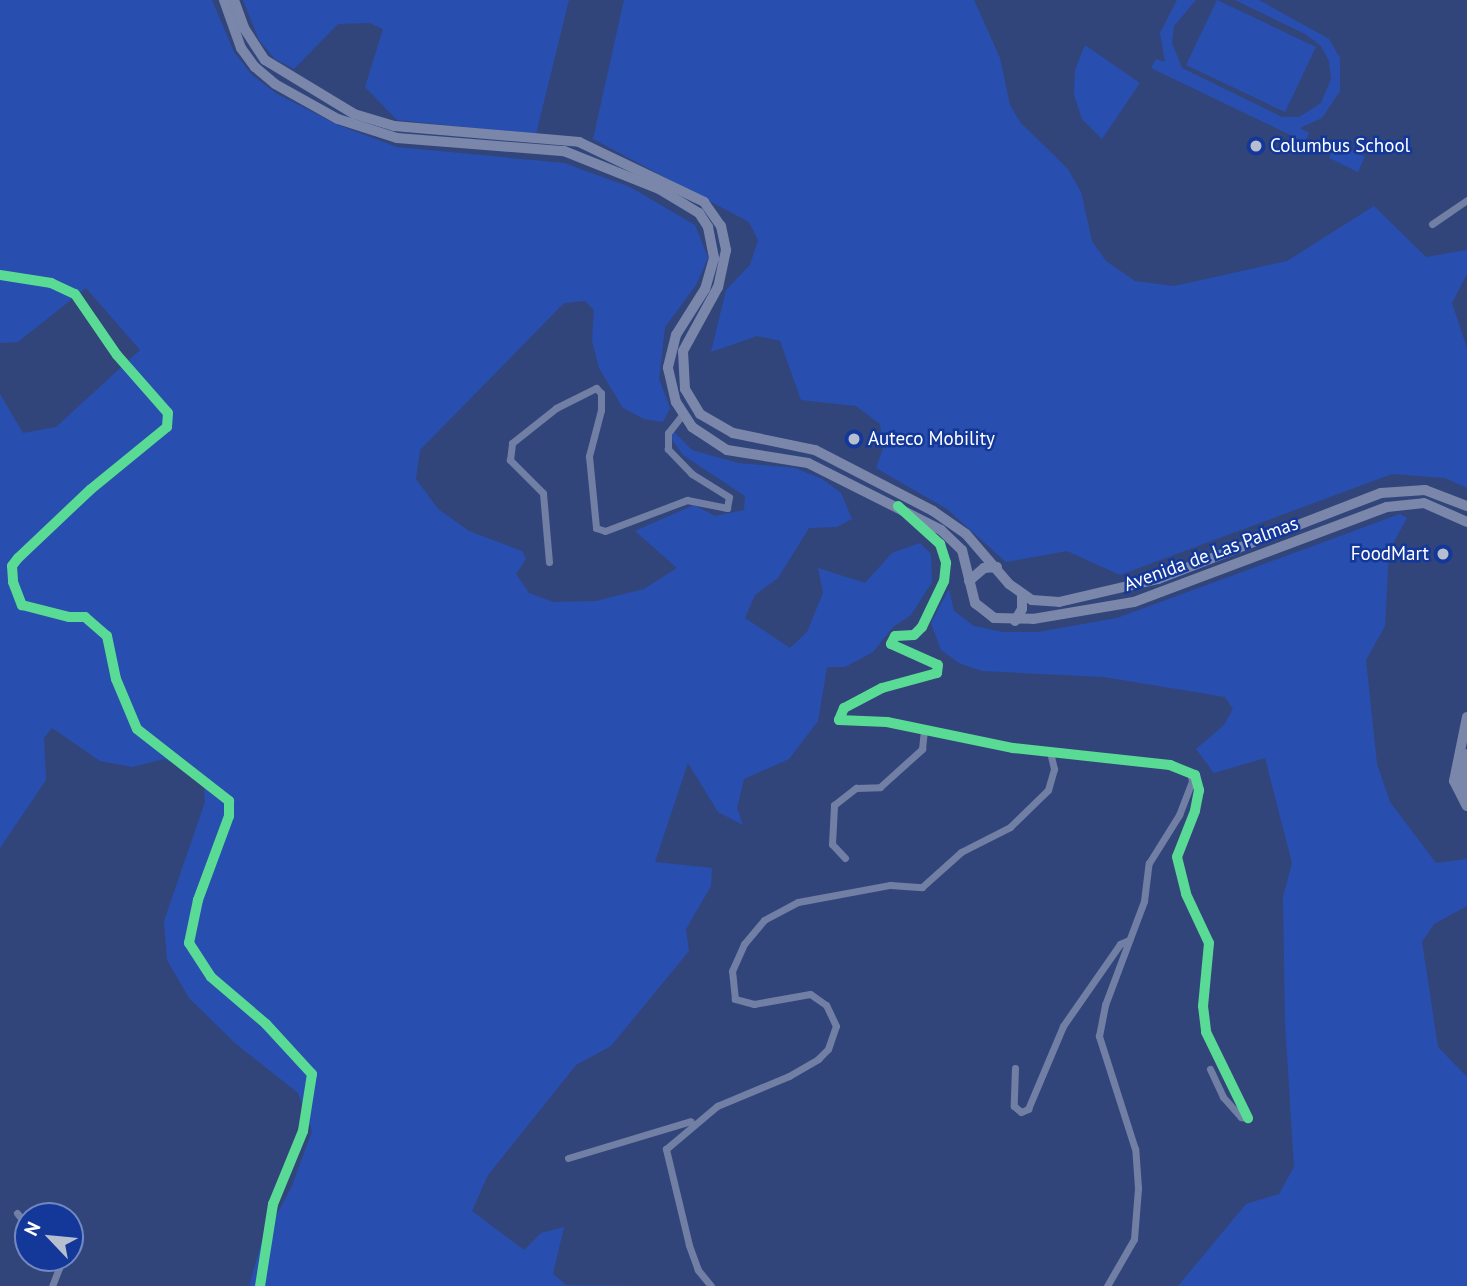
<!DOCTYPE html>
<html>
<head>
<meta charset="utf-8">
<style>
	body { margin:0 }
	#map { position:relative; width:1467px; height:1286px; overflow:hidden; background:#32457a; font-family:"PT Sans",sans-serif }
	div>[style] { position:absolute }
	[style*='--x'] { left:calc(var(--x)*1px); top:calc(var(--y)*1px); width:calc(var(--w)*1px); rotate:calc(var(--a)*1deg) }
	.green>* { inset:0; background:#284faf }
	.minor>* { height:7px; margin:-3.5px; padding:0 3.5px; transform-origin:3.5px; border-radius:3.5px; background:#717fa5 }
	.primary>* { height:10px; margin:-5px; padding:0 5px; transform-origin:5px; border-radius:5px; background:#7a87aa }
	.cycleway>* { height:10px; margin:-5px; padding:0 5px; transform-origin:5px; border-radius:5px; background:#5adb95 }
	.dots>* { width:19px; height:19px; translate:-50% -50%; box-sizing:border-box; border:4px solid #133899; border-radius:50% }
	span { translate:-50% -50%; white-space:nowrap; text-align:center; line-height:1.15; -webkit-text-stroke:5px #133899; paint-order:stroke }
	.poi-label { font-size:19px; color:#fff }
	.left { translate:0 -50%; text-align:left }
	.right { translate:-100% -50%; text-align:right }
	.street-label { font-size:19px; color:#fff }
	.north { position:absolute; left:14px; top:1202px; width:70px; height:70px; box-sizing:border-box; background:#133899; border:2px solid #7188c2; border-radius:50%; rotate:296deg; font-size:19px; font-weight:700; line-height:28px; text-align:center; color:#fff }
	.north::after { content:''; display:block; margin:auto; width:24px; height:32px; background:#b7bed0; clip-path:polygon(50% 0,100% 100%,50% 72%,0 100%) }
</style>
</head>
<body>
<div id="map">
	<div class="green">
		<div style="clip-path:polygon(0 0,212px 0,234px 52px,252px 75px,277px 94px,338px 125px,397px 147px,564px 163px,630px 187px,695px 225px,708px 258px,696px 285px,665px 327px,659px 379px,670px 408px,663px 422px,644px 419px,623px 408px,599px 368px,592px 341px,594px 310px,585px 301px,564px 303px,420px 450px,416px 479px,438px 509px,469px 531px,522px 551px,526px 559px,516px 574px,529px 593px,553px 602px,596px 601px,644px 589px,677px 568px,635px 531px,694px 505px,715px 516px,744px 510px,745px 496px,683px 455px,672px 439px,673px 431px,692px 450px,738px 463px,795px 468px,822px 479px,841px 493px,852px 519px,837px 527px,809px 528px,778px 578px,755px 595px,745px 618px,790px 648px,807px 632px,823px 593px,818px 568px,865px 583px,892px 553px,920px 543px,931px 554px,932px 582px,911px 615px,893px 627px,873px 652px,845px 667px,827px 667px,818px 721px,789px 759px,744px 779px,737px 808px,743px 825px,718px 812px,688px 763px,655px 862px,712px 868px,711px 886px,686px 929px,689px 951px,611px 1046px,576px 1065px,488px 1175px,472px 1211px,524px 1250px,541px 1233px,564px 1227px,553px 1274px,566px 1285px,650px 1286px,249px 1286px,261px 1244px,292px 1186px,312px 1131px,298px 1093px,235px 1043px,189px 998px,167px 960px,164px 921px,205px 802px,203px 777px,164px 759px,132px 767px,100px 761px,52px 728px,44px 738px,46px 780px,0 848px,0 394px,23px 433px,56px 427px,140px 350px,86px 288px,18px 342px,0 343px)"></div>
		<div style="clip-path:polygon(243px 0,569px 0,536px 134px,397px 120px,365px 87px,383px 29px,369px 23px,338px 24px,294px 69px,275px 59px,259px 40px)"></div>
		<div style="clip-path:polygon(624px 0,974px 0,1000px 58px,1010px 105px,1020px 122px,1068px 169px,1081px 192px,1092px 241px,1106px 261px,1135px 281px,1174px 286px,1287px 261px,1374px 206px,1426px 257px,1467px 250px,1467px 274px,1452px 303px,1467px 348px,1467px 488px,1445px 478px,1392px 474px,1120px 575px,1067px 551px,1006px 562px,947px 509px,876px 468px,883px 448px,880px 424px,856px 406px,801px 400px,780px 341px,757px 336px,711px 352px,726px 290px,750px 265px,758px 240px,749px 222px,593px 139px)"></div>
		<div style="clip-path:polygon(1177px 0,1196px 0,1174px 26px,1172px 43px,1182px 68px,1282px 117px,1299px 117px,1321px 103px,1331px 79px,1329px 61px,1321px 46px,1305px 34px,1235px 0,1259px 0,1329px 39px,1340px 58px,1340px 91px,1322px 118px,1300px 128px,1309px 133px,1305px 142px,1151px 68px,1156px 59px,1165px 62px,1160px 33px)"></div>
		<div style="clip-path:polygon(1217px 0,1316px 47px,1285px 112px,1186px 65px)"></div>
		<div style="clip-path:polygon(1085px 45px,1140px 83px,1102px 139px,1082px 119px,1074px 95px,1075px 70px)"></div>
		<div style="clip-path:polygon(1337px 143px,1365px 157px,1358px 172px,1329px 158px)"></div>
		<div style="clip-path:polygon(1400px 514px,1407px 518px,1389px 551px,1385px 626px,1366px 660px,1377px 764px,1390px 802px,1436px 863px,1467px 859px,1467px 906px,1434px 924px,1422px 942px,1438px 1047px,1467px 1077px,1467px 1286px,1178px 1286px,1246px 1204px,1279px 1194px,1294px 1167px,1285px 1022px,1283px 897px,1292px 863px,1265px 758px,1214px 773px,1196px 749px,1224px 725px,1233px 709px,1225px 697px,1104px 677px,982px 671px,959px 663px,941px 650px,931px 623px,949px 589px,954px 611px,974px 626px,1003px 632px,1038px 632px,1117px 618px)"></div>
	</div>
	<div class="minor">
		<div style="--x:1432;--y:224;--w:42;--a:-34.4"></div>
		<div style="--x:0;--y:275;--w:52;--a:8.9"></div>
		<div style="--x:51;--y:283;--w:26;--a:25"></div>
		<div style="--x:75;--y:294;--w:74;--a:55.5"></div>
		<div style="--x:117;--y:355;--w:77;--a:48.7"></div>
		<div style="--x:168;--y:413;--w:14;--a:94"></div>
		<div style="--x:167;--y:427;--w:99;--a:140.7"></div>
		<div style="--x:90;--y:490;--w:99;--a:136.6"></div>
		<div style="--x:18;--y:558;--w:10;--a:127"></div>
		<div style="--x:12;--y:566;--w:16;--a:86"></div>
		<div style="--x:13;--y:582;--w:25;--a:69"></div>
		<div style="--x:22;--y:605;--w:49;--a:14.3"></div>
		<div style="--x:69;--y:617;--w:16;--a:0"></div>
		<div style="--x:85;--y:617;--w:29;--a:41"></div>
		<div style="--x:107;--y:636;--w:44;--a:78.2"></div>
		<div style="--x:116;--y:679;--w:54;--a:67.2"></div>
		<div style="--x:137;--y:729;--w:117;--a:38"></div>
		<div style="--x:229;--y:801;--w:15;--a:90"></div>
		<div style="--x:229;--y:816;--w:90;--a:110.3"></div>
		<div style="--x:198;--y:900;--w:44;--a:101.8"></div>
		<div style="--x:189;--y:943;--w:40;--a:57.1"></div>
		<div style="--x:211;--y:977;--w:72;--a:40.5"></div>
		<div style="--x:266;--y:1024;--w:68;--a:47.4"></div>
		<div style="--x:312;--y:1074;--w:58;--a:99"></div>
		<div style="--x:303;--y:1131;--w:79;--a:112.3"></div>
		<div style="--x:273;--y:1204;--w:83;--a:99"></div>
		<div style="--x:911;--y:518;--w:39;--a:42"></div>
		<div style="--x:940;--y:544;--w:20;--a:72"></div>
		<div style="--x:946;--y:563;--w:18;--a:96"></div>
		<div style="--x:944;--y:581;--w:51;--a:115.6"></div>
		<div style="--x:922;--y:627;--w:11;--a:135"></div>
		<div style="--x:914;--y:635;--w:19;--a:177"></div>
		<div style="--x:895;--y:636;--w:9;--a:117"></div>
		<div style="--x:891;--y:644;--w:51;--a:24.1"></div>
		<div style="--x:938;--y:665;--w:8;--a:97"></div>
		<div style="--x:937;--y:673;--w:57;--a:164.7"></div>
		<div style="--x:882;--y:688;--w:43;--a:152.2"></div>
		<div style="--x:844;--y:708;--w:13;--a:113"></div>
		<div style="--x:839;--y:720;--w:48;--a:2.4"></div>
		<div style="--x:887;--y:722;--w:129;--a:11.7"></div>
		<div style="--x:1013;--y:748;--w:158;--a:6.2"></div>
		<div style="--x:1170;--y:765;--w:27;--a:22"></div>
		<div style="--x:1195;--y:775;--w:16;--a:75"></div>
		<div style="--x:1199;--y:790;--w:21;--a:101"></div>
		<div style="--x:1195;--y:811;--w:49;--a:111.4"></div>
		<div style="--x:1177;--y:857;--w:38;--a:76"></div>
		<div style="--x:1186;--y:894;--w:54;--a:64.9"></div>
		<div style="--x:1209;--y:943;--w:63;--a:95.4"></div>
		<div style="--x:1203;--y:1006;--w:26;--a:83"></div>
		<div style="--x:1206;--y:1032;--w:96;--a:64"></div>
		<div style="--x:549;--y:562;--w:69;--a:-95"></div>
		<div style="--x:543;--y:493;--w:47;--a:-135"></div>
		<div style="--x:510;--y:460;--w:17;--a:-83"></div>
		<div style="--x:512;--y:443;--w:56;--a:-38.5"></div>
		<div style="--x:556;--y:408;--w:45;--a:-26.6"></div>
		<div style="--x:596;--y:388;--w:7;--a:45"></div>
		<div style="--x:601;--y:393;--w:17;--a:90"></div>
		<div style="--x:601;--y:410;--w:48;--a:104.6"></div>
		<div style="--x:589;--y:456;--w:72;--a:84.4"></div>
		<div style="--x:596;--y:528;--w:9;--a:18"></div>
		<div style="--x:605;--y:531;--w:88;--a:-20.7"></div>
		<div style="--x:687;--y:500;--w:41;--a:11.3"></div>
		<div style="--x:727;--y:508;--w:11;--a:-80"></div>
		<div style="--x:729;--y:497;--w:44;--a:-148.1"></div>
		<div style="--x:692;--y:474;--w:35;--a:-134"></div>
		<div style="--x:668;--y:449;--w:16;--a:-90"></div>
		<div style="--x:668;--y:433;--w:24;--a:-52"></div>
		<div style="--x:845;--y:858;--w:19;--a:-133"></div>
		<div style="--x:832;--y:844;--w:39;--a:-87"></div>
		<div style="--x:834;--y:805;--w:28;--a:-38"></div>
		<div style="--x:856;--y:788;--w:24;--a:-2"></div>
		<div style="--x:880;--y:787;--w:57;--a:-42.1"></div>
		<div style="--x:922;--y:749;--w:20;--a:-84"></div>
		<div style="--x:1015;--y:1068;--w:38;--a:92"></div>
		<div style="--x:1014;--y:1106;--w:9;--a:41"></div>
		<div style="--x:1021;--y:1112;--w:8;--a:-23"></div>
		<div style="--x:1028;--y:1109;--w:90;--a:-67.1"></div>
		<div style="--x:1063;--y:1026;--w:100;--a:-55.2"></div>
		<div style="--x:1120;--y:944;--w:10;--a:-24"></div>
		<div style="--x:1210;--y:1069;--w:31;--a:65"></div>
		<div style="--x:1223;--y:1097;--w:27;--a:48"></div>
		<div style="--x:1241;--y:1117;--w:7;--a:8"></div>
		<div style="--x:568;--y:1158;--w:128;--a:-16.7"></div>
		<div style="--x:17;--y:1213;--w:18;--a:52"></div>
		<div style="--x:51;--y:1258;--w:13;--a:51"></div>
		<div style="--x:59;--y:1268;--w:19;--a:111"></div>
		<div style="--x:711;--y:1286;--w:21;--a:-129"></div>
		<div style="--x:698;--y:1270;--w:27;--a:-110"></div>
		<div style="--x:689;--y:1245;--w:99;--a:-103.5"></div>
		<div style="--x:666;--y:1149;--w:67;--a:-40.1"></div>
		<div style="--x:717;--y:1106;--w:78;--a:-22.6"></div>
		<div style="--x:789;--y:1076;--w:34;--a:-30"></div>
		<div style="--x:818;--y:1059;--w:14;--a:-45"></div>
		<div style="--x:828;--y:1049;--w:24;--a:-71"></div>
		<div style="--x:836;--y:1026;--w:23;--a:-115"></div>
		<div style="--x:826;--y:1005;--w:19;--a:-145"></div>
		<div style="--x:810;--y:994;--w:57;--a:169.9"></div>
		<div style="--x:754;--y:1004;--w:20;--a:-165"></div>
		<div style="--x:735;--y:999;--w:28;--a:-96"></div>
		<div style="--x:732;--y:971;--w:30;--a:-66"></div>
		<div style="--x:744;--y:944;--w:31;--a:-50"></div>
		<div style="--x:764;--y:920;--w:38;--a:-28"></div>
		<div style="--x:798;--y:902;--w:94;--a:-10.5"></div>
		<div style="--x:890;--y:885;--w:32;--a:4"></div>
		<div style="--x:922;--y:887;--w:52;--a:-41.9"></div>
		<div style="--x:961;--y:852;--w:55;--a:-27"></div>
		<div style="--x:1010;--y:827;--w:53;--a:-44.2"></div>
		<div style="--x:1048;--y:790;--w:22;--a:-74"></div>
		<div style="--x:1054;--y:769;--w:18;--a:-103"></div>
		<div style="--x:1107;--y:1286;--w:54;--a:-60.1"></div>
		<div style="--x:1134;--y:1239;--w:51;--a:-85.5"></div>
		<div style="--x:1138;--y:1188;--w:39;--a:-94"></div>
		<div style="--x:1135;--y:1149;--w:119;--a:-107.7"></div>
		<div style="--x:1099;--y:1036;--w:32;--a:-79"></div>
		<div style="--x:1105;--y:1005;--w:111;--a:-69.4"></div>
		<div style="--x:1144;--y:901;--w:38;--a:-83"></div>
		<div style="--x:1149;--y:863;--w:57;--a:-58"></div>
		<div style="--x:1179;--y:815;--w:36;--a:-69"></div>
		<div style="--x:1192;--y:781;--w:9;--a:-103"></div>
	</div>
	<div class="primary">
		<div style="--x:224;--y:0;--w:51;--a:70.5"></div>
		<div style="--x:241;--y:48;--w:24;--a:54"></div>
		<div style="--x:255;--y:67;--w:26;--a:40"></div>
		<div style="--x:275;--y:84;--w:72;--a:29.1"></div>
		<div style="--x:338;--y:119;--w:62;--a:17.9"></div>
		<div style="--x:397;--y:138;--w:168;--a:4.5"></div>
		<div style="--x:564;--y:151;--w:102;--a:21.8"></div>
		<div style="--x:659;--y:189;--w:47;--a:31"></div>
		<div style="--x:699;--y:213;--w:17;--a:57"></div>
		<div style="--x:708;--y:227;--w:32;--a:79"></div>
		<div style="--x:714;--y:258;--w:32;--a:106"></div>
		<div style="--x:705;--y:289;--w:54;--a:122.2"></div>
		<div style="--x:676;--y:335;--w:34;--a:104"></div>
		<div style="--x:668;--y:368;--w:35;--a:77"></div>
		<div style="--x:676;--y:402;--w:30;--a:57"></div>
		<div style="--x:692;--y:427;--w:42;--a:33.3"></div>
		<div style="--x:727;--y:450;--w:82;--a:9.1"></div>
		<div style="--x:808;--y:463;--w:149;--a:26.7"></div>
		<div style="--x:941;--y:530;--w:29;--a:44"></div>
		<div style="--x:962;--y:550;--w:55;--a:76.2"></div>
		<div style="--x:975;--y:603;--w:24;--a:38"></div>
		<div style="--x:994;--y:618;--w:39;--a:1"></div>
		<div style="--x:1033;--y:619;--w:102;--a:-9.6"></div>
		<div style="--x:1134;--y:602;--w:270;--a:-20.6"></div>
		<div style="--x:1387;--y:507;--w:37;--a:-6"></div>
		<div style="--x:1424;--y:503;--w:47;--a:23.8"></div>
		<div style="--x:234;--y:0;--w:30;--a:70"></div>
		<div style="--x:244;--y:28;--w:38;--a:57"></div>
		<div style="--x:265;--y:60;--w:104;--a:31.2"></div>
		<div style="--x:354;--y:114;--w:42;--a:16.7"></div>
		<div style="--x:394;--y:126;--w:186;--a:4.9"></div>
		<div style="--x:579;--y:142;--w:139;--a:25.6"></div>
		<div style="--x:704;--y:202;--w:29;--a:55"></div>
		<div style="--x:721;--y:226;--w:25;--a:78"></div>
		<div style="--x:726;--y:250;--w:38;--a:102"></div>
		<div style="--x:718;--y:287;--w:73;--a:118.7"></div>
		<div style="--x:683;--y:351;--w:38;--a:87"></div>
		<div style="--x:685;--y:389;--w:29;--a:59"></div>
		<div style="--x:700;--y:414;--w:38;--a:30"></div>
		<div style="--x:733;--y:433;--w:84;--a:11.7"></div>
		<div style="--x:815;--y:450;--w:133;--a:27.3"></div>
		<div style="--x:933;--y:511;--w:40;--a:34.9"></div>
		<div style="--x:966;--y:534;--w:66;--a:49.3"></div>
		<div style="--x:1009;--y:584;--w:28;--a:35"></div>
		<div style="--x:1032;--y:600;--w:27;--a:4"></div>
		<div style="--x:1059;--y:602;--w:102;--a:-13.1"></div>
		<div style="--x:1158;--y:579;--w:239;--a:-21.1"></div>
		<div style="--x:1381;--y:493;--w:44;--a:-3.9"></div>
		<div style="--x:1425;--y:490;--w:45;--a:20.9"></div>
		<div style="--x:969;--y:581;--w:20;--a:-41"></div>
		<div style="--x:984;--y:568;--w:13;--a:-4"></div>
		<div style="--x:1015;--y:621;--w:14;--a:-60"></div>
		<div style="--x:1022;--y:609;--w:14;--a:-90"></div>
		<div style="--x:1467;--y:717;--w:65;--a:101.5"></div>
		<div style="--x:1454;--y:781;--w:28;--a:63"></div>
		<div style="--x:1467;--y:754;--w:25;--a:99"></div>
		<div style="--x:1463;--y:779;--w:15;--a:74"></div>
	</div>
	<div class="cycleway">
		<div style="--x:0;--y:275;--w:52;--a:8.9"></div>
		<div style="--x:51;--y:283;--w:26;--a:25"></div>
		<div style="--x:75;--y:294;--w:74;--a:55.5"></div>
		<div style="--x:117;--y:355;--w:77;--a:48.7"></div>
		<div style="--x:168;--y:413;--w:14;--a:94"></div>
		<div style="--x:167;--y:427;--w:99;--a:140.7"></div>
		<div style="--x:90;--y:490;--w:99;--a:136.6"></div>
		<div style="--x:18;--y:558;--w:10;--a:127"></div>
		<div style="--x:12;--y:566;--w:16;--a:86"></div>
		<div style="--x:13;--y:582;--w:25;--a:69"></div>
		<div style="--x:22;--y:605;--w:49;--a:14.3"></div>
		<div style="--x:69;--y:617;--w:16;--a:0"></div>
		<div style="--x:85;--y:617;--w:29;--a:41"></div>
		<div style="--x:107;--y:636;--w:44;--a:78.2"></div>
		<div style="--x:116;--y:679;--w:54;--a:67.2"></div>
		<div style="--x:137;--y:729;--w:117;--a:38"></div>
		<div style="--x:229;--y:801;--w:15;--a:90"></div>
		<div style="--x:229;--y:816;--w:90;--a:110.3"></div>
		<div style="--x:198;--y:900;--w:44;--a:101.8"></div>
		<div style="--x:189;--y:943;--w:40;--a:57.1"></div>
		<div style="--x:211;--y:977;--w:72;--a:40.5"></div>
		<div style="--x:266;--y:1024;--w:68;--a:47.4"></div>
		<div style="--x:312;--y:1074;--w:58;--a:99"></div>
		<div style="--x:303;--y:1131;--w:79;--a:112.3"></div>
		<div style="--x:273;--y:1204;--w:83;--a:99"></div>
		<div style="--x:898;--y:506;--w:57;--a:42.1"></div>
		<div style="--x:940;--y:544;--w:20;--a:72"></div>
		<div style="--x:946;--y:563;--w:18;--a:96"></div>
		<div style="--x:944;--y:581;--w:51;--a:115.6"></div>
		<div style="--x:922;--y:627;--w:11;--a:135"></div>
		<div style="--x:914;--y:635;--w:19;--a:177"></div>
		<div style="--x:895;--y:636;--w:9;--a:117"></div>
		<div style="--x:891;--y:644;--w:51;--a:24.1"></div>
		<div style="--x:938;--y:665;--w:8;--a:97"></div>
		<div style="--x:937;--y:673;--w:57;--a:164.7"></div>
		<div style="--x:882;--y:688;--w:43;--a:152.2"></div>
		<div style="--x:844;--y:708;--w:13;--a:113"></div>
		<div style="--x:839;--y:720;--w:48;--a:2.4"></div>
		<div style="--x:887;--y:722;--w:129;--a:11.7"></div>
		<div style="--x:1013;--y:748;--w:158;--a:6.2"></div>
		<div style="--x:1170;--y:765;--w:27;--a:22"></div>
		<div style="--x:1195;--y:775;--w:16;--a:75"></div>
		<div style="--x:1199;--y:790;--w:21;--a:101"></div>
		<div style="--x:1195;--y:811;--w:49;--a:111.4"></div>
		<div style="--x:1177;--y:857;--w:38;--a:76"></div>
		<div style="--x:1186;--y:894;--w:54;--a:64.9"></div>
		<div style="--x:1209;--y:943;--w:63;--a:95.4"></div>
		<div style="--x:1203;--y:1006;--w:26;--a:83"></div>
		<div style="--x:1206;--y:1032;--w:96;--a:64"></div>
	</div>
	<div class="dots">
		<div style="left:1256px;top:146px;background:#b7bed0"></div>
		<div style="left:854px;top:439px;background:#b7bed0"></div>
		<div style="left:1443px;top:554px;background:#b7bed0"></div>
	</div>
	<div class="poi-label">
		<span class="left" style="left:1270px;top:146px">Columbus School</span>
		<span class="left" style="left:868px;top:439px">Auteco Mobility</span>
		<span class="right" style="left:1429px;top:554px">FoodMart</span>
	</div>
	<div class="street-label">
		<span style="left:1211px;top:554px;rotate:-20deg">Avenida de Las Palmas</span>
	</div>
	<div class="north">N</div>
</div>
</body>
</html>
